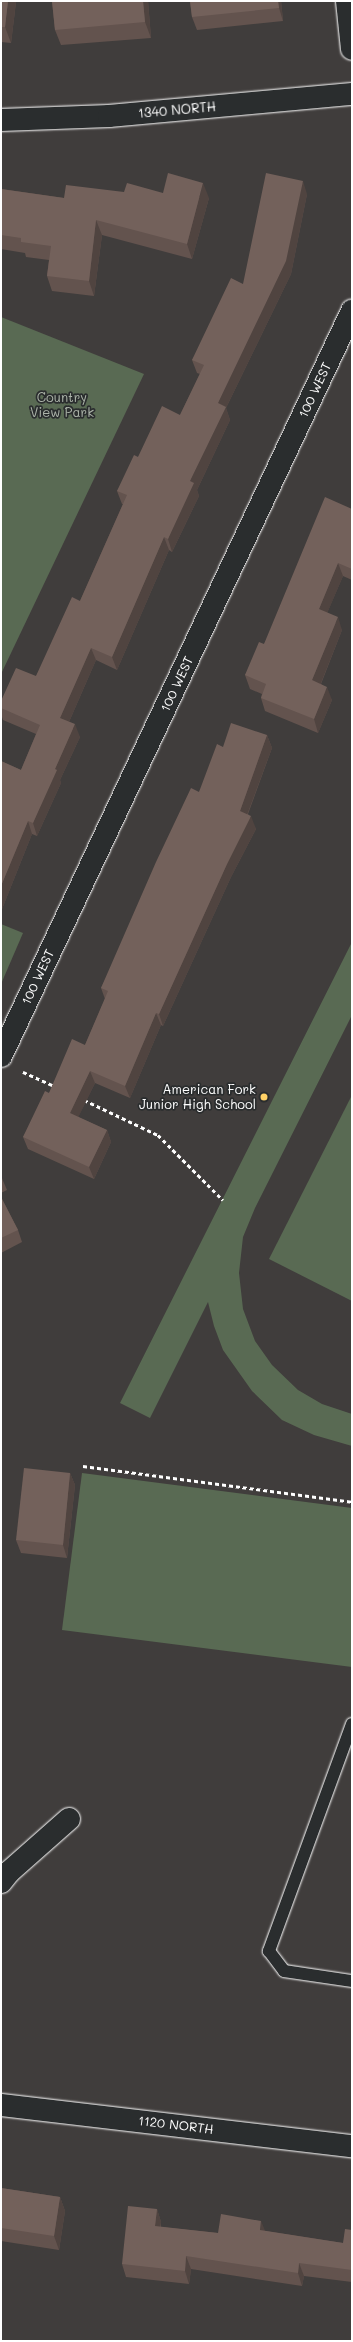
<!DOCTYPE html>
<html>
<head>
<meta charset="utf-8">
<style>
	body { margin:0 }
	#map { position:relative; width:353px; height:2342px; overflow:hidden; background:#403d3c; font-family:Mali,sans-serif }
	div>[style] { position:absolute }
	[style*='--x'] { left:calc(var(--x)*1px); top:calc(var(--y)*1px); width:calc(var(--w)*1px); rotate:calc(var(--a)*1deg) }
	.green>* { inset:0; background:#596a53 }
	.path>* { height:2.5px; margin-top:-1.25px; transform-origin:0; background:repeating-linear-gradient(90deg,#fff 0 4px,transparent 0 7px) }
	.roads { filter:drop-shadow(0 0 1px #fff) drop-shadow(0 0 1px #fff) }
	.service>* { height:12px; margin:-6px; padding:0 6px; transform-origin:6px; border-radius:6px; background:#2a2d2e }
	.minor>* { height:22px; margin:-11px; padding:0 11px; transform-origin:11px; border-radius:11px; background:#2a2d2e }
	.tertiary>* { height:22px; margin:-11px; padding:0 11px; transform-origin:11px; border-radius:11px; background:#2a2d2e }
	.wall>* { inset:0; background:#63534e }
	.shaded-wall>* { inset:0; background:#504440 }
	.building>* { inset:0; background:#73615b }
	.dots>* { width:11px; height:11px; translate:-50% -50%; box-sizing:border-box; border:2px solid #2a2d2e; border-radius:50% }
	span { translate:-50% -50%; white-space:nowrap; text-align:center; line-height:1.15; -webkit-text-stroke:3.5px #2a2d2e; paint-order:stroke }
	.street-label { font-size:13px; color:#fff }
	.park-label { font-size:13px; color:#acb4a9 }
	.poi-label { font-size:13px; color:#fff }
	.right { translate:-100% -50%; text-align:right }
	.frame { position:absolute; inset:0; border:2px solid #fff; pointer-events:none }
</style>
</head>
<body>
<div id="map">
	<div class="green">
		<div style="clip-path:polygon(1px 317px,144px 374px,1px 674px)"></div>
		<div style="clip-path:polygon(1px 924px,23px 933px,1px 984px)"></div>
		<div style="clip-path:polygon(352px 942px,352px 1015px,255px 1208px,243px 1237px,239px 1273px,243px 1309px,255px 1341px,272px 1365px,298px 1390px,322px 1404px,352px 1414px,352px 1446px,314px 1435px,282px 1420px,252px 1391px,223px 1350px,214px 1326px,208px 1302px,150px 1418px,120px 1403px)"></div>
		<div style="clip-path:polygon(352px 1095px,352px 1301px,269px 1259px)"></div>
		<div style="clip-path:polygon(82px 1473px,352px 1508px,352px 1667px,62px 1630px)"></div>
	</div>
	<div class="path">
		<div style="--x:23;--y:1072;--w:34;--a:24"></div>
		<div style="--x:84;--y:1100;--w:82;--a:25.3"></div>
		<div style="--x:158;--y:1135;--w:92;--a:45"></div>
		<div style="--x:83;--y:1466;--w:271;--a:7.6"></div>
	</div>
	<div class="roads">
		<div class="service">
			<div style="--x:352;--y:1724;--w:242;--a:110.1"></div>
			<div style="--x:269;--y:1951;--w:25;--a:53"></div>
			<div style="--x:284;--y:1971;--w:69;--a:8.4"></div>
		</div>
		<div class="minor">
			<div style="--x:347;--y:1;--w:48;--a:84.1"></div>
			<div style="--x:1;--y:1056;--w:824;--a:-64.77"></div>
			<div style="--x:1;--y:1882;--w:13;--a:-51"></div>
			<div style="--x:9;--y:1872;--w:80;--a:-41.5"></div>
		</div>
		<div class="tertiary">
			<div style="--x:1;--y:120;--w:108;--a:-2.1"></div>
			<div style="--x:109;--y:116;--w:244;--a:-5.2"></div>
			<div style="--x:1;--y:2105;--w:353;--a:6.7"></div>
		</div>
	</div>
	<div class="wall">
		<div style="clip-path:polygon(1px 1px,16px 2px,11px 43px,1px 42px)"></div>
		<div style="clip-path:polygon(52px 1px,148px 1px,151px 38px,61px 45px,55px 30px)"></div>
		<div style="clip-path:polygon(190px 1px,281px 1px,283px 21px,197px 30px,192px 17px)"></div>
		<div style="clip-path:polygon(1px 189px,64px 198px,124px 192px,163px 193px,209px 198px,192px 259px,102px 235px,94px 296px,52px 291px,47px 276px,49px 260px,26px 257px,25px 253px,1px 249px)"></div>
		<div style="clip-path:polygon(307px 194px,291px 274px,226px 408px,230px 420px,197px 490px,199px 496px,172px 552px,169px 550px,117px 670px,96px 660px,69px 722px,80px 737px,60px 780px,61px 783px,37px 836px,32px 834px,2px 909px,1px 908px,1px 761px,21px 770px,36px 734px,3px 720px,1px 714px,1px 701px,36px 676px,80px 601px,123px 504px,122px 504px,117px 491px,138px 457px,180px 415px,200px 374px,197px 373px,192px 360px,243px 284px)"></div>
		<div style="clip-path:polygon(352px 509px,352px 580px,343px 576px,327px 613px,342px 630px,321px 684px,332px 700px,318px 733px,265px 711px,261px 698px,262px 694px,250px 689px,245px 675px,264px 644px)"></div>
		<div style="clip-path:polygon(267px 735px,272px 748px,248px 814px,256px 829px,231px 877px,163px 1026px,161px 1025px,130px 1098px,95px 1083px,78px 1117px,107px 1130px,111px 1142px,94px 1179px,28px 1149px,23px 1137px,49px 1093px,85px 1045px,105px 999px,101px 988px,199px 792px,223px 747px)"></div>
		<div style="clip-path:polygon(1px 1176px,7px 1190px,1px 1193px)"></div>
		<div style="clip-path:polygon(1px 1197px,18px 1230px,22px 1242px,1px 1253px)"></div>
		<div style="clip-path:polygon(70px 1473px,75px 1485px,67px 1558px,21px 1553px,16px 1540px)"></div>
		<div style="clip-path:polygon(1px 2188px,60px 2197px,65px 2211px,59px 2250px,1px 2241px)"></div>
		<div style="clip-path:polygon(157px 2209px,161px 2222px,161px 2227px,218px 2233px,265px 2231px,343px 2243px,352px 2230px,352px 2282px,304px 2276px,302px 2286px,191px 2269px,189px 2284px,126px 2277px,122px 2264px)"></div>
	</div>
	<div class="shaded-wall">
		<div style="clip-path:polygon(8px 1px,16px 1px,16px 2px,11px 43px,5px 27px)"></div>
		<div style="clip-path:polygon(143px 1px,148px 1px,151px 38px,145px 22px)"></div>
		<div style="clip-path:polygon(278px 1px,281px 1px,283px 21px,279px 8px)"></div>
		<div style="clip-path:polygon(303px 181px,307px 194px,291px 274px,226px 408px,230px 420px,197px 490px,199px 496px,172px 552px,168px 539px,190px 481px,218px 403px)"></div>
		<div style="clip-path:polygon(203px 183px,209px 198px,192px 259px,187px 244px)"></div>
		<div style="clip-path:polygon(96px 220px,102px 235px,94px 296px,89px 281px)"></div>
		<div style="clip-path:polygon(164px 537px,169px 550px,117px 670px,112px 657px)"></div>
		<div style="clip-path:polygon(338px 563px,343px 576px,323px 623px,319px 609px)"></div>
		<div style="clip-path:polygon(338px 617px,342px 630px,317px 693px,312px 680px)"></div>
		<div style="clip-path:polygon(91px 648px,96px 660px,65px 731px,60px 718px)"></div>
		<div style="clip-path:polygon(327px 687px,332px 700px,318px 733px,314px 719px)"></div>
		<div style="clip-path:polygon(75px 724px,80px 737px,60px 780px,61px 783px,37px 836px,33px 823px,55px 769px)"></div>
		<div style="clip-path:polygon(267px 735px,272px 748px,244px 823px,240px 811px)"></div>
		<div style="clip-path:polygon(251px 816px,256px 829px,231px 877px,163px 1026px,159px 1014px,227px 864px)"></div>
		<div style="clip-path:polygon(28px 821px,32px 834px,2px 909px,1px 907px,1px 886px)"></div>
		<div style="clip-path:polygon(156px 1013px,161px 1025px,130px 1098px,125px 1086px)"></div>
		<div style="clip-path:polygon(90px 1071px,95px 1083px,74px 1126px,70px 1113px)"></div>
		<div style="clip-path:polygon(107px 1130px,111px 1142px,94px 1179px,89px 1167px)"></div>
		<div style="clip-path:polygon(70px 1473px,75px 1485px,67px 1558px,63px 1545px)"></div>
		<div style="clip-path:polygon(60px 2197px,65px 2211px,59px 2250px,54px 2236px)"></div>
		<div style="clip-path:polygon(157px 2209px,161px 2222px,159px 2239px,155px 2226px)"></div>
		<div style="clip-path:polygon(261px 2221px,266px 2233px,260px 2230px)"></div>
		<div style="clip-path:polygon(186px 2256px,191px 2269px,189px 2284px,185px 2271px)"></div>
		<div style="clip-path:polygon(299px 2263px,304px 2276px,302px 2286px,298px 2273px)"></div>
	</div>
	<div class="building">
		<div style="clip-path:polygon(1px 1px,8px 1px,5px 27px,1px 27px)"></div>
		<div style="clip-path:polygon(52px 1px,143px 1px,145px 22px,55px 30px)"></div>
		<div style="clip-path:polygon(190px 1px,278px 1px,279px 8px,192px 17px)"></div>
		<div style="clip-path:polygon(168px 173px,203px 183px,187px 244px,96px 220px,89px 281px,47px 276px,51px 246px,21px 242px,21px 238px,1px 235px,1px 189px,64px 198px,66px 185px,124px 192px,127px 183px,163px 193px)"></div>
		<div style="clip-path:polygon(266px 173px,303px 181px,286px 261px,218px 403px,226px 407px,190px 481px,194px 483px,168px 539px,164px 537px,112px 657px,91px 648px,60px 718px,75px 724px,55px 769px,57px 770px,33px 823px,28px 821px,1px 886px,1px 761px,21px 770px,40px 725px,1px 708px,1px 701px,16px 668px,36px 676px,72px 597px,80px 601px,127px 495px,117px 491px,134px 455px,138px 457px,162px 406px,180px 415px,204px 365px,192px 360px,231px 278px,243px 284px)"></div>
		<div style="clip-path:polygon(325px 497px,352px 509px,352px 569px,338px 563px,319px 609px,338px 617px,312px 680px,327px 687px,314px 719px,261px 698px,266px 684px,245px 675px,259px 642px,264px 644px)"></div>
		<div style="clip-path:polygon(231px 723px,267px 735px,240px 811px,251px 816px,227px 864px,159px 1014px,156px 1013px,125px 1086px,90px 1071px,70px 1113px,107px 1130px,89px 1167px,23px 1137px,45px 1091px,49px 1093px,72px 1039px,85px 1045px,108px 991px,101px 988px,156px 862px,191px 788px,199px 792px,217px 744px,223px 747px)"></div>
		<div style="clip-path:polygon(1px 1197px,18px 1230px,1px 1238px)"></div>
		<div style="clip-path:polygon(24px 1468px,70px 1473px,63px 1545px,16px 1540px)"></div>
		<div style="clip-path:polygon(1px 2188px,60px 2197px,54px 2236px,1px 2228px)"></div>
		<div style="clip-path:polygon(128px 2206px,157px 2209px,155px 2226px,218px 2233px,221px 2214px,261px 2221px,260px 2230px,343px 2243px,345px 2229px,352px 2230px,352px 2270px,299px 2263px,298px 2273px,186px 2256px,185px 2271px,122px 2264px)"></div>
	</div>
	<div class="dots">
		<div style="left:264px;top:1097px;background:#ffd166"></div>
	</div>
	<div class="street-label">
		<span style="left:177px;top:110px;rotate:-5deg">1340 NORTH</span>
		<span style="left:315px;top:390px;rotate:-65deg">100 WEST</span>
		<span style="left:177px;top:684px;rotate:-65deg">100 WEST</span>
		<span style="left:38px;top:977px;rotate:-65deg">100 WEST</span>
		<span style="left:176px;top:2125px;rotate:7deg">1120 NORTH</span>
	</div>
	<div class="park-label">
		<span style="left:62px;top:405px">Country<br>View Park</span>
	</div>
	<div class="poi-label">
		<span class="right" style="left:256px;top:1097px">American Fork<br>Junior High School</span>
	</div>
	<div class="frame"></div>
</div>
</body>
</html>
